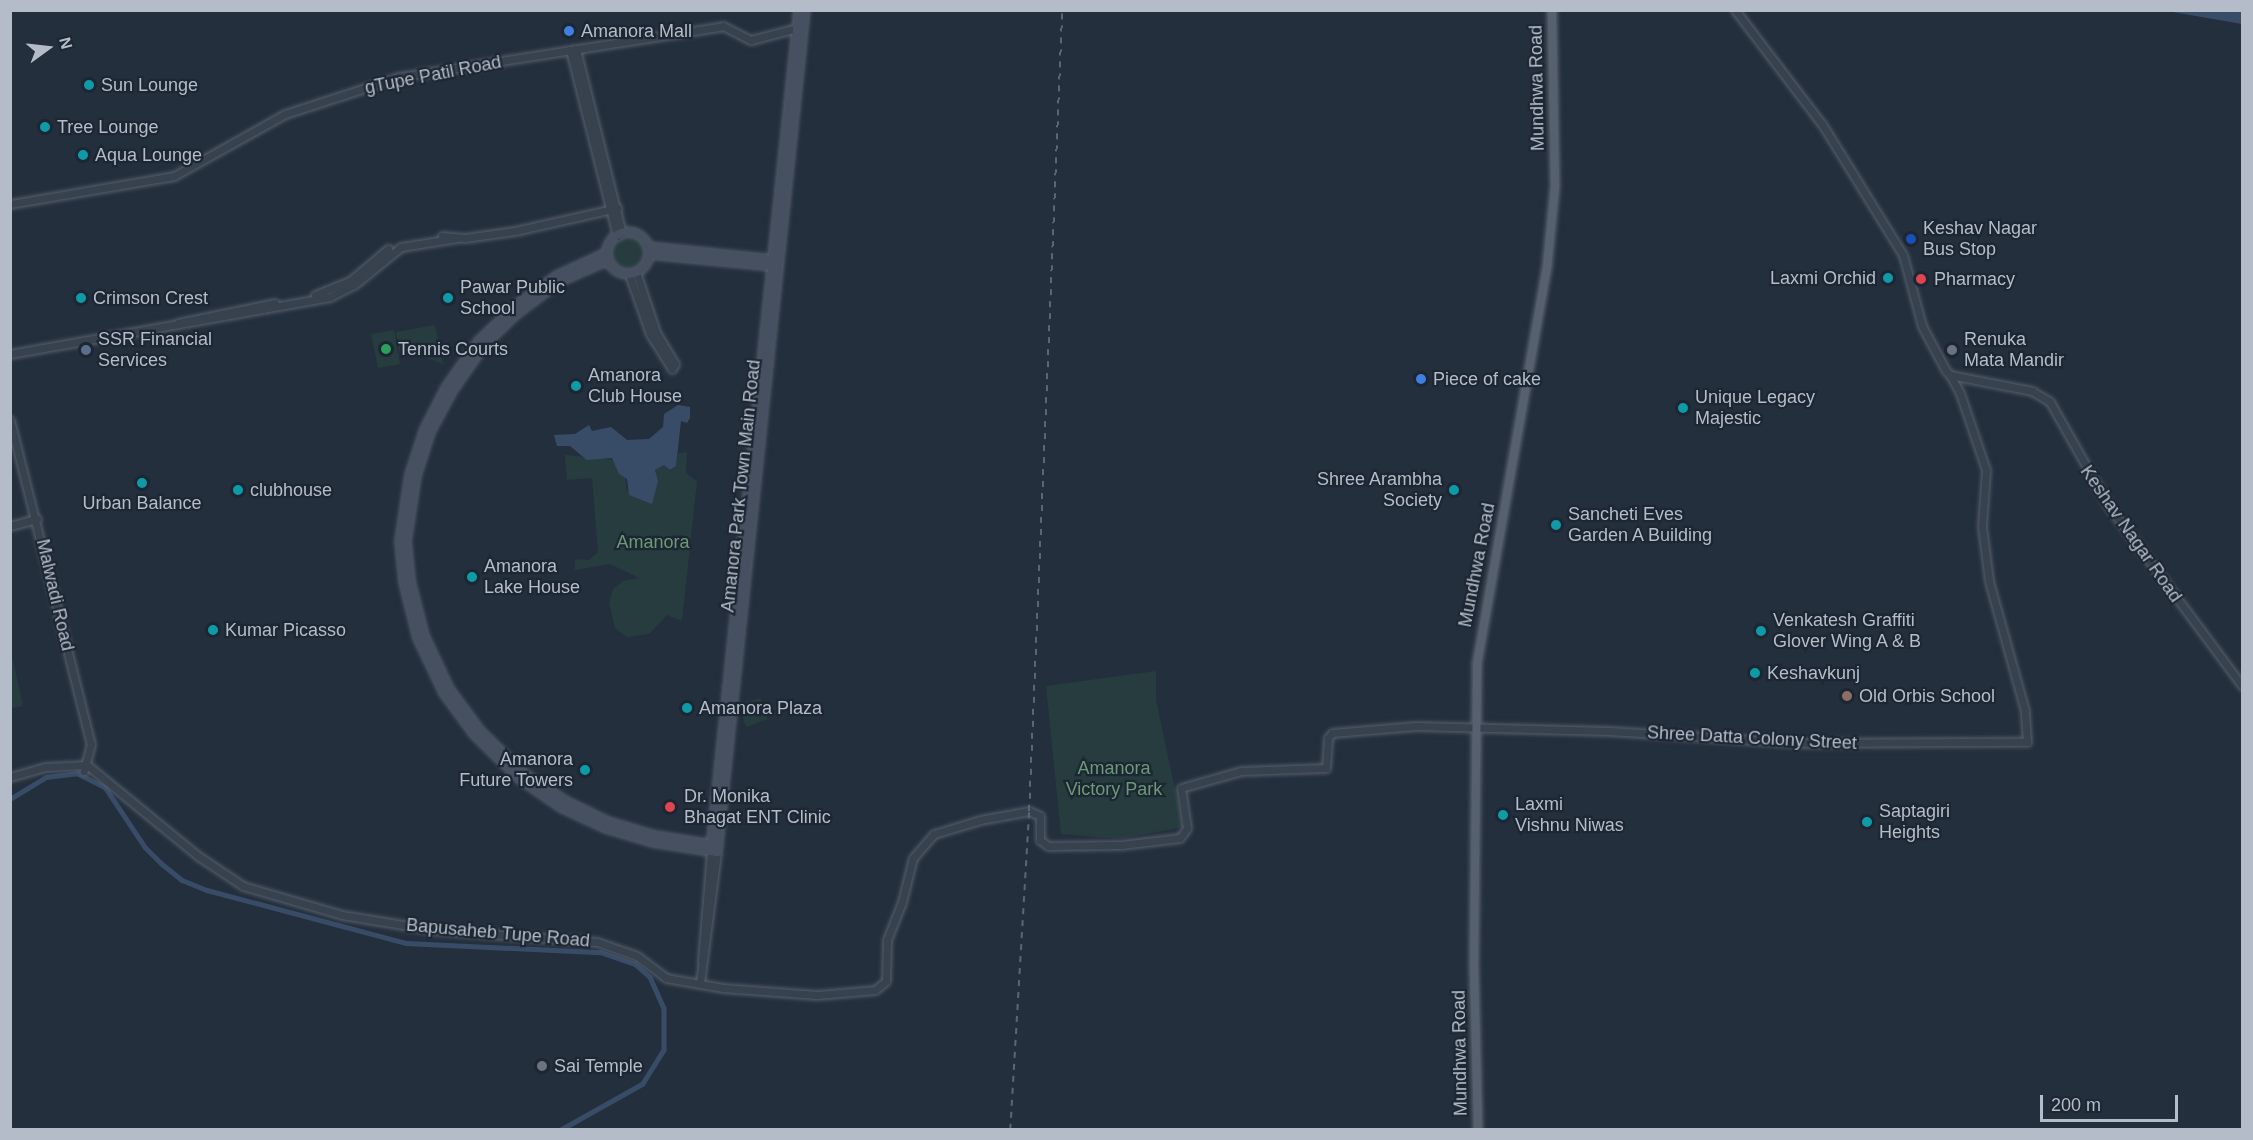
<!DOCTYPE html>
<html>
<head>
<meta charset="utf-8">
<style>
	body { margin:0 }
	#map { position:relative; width:2253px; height:1140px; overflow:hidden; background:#242f3e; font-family:Arial,sans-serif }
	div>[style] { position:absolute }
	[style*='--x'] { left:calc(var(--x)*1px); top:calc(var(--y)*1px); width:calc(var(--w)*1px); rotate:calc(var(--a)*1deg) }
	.green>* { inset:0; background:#263c3f }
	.round { border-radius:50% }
	.water>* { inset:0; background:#394c67 }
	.canal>* { height:4.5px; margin:-2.25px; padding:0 2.25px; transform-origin:2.25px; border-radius:2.25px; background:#394c67 }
	.roads { filter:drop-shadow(0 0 2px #565f6c) drop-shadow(0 0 2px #565f6c) }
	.tertiary>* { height:7px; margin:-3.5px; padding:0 3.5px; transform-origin:3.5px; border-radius:3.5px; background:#38414e }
	.secondary>* { height:8px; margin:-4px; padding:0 4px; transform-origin:4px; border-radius:4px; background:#465061 }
	.secondary>.ring { margin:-4px; padding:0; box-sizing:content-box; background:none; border:8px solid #465061; border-radius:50% }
	.primary>* { height:8px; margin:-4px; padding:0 4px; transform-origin:4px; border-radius:4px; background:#56606e }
	.rail>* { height:1.5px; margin-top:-0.75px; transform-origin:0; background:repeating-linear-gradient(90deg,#5a6575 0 6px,transparent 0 12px) }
	.dots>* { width:16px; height:16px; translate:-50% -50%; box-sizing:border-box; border:3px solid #1d2633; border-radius:50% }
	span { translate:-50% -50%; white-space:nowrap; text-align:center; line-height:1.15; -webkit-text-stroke:4.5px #1d2633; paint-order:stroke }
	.poi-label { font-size:18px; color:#b4bcc9 }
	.left { translate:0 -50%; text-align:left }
	.right { translate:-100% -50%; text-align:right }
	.street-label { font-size:18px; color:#b4bcc9 }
	.park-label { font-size:18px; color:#6b9a76 }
	.frame { position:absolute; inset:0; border:12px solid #b4bcc9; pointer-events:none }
	.north { position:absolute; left:18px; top:18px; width:60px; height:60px; -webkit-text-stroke:4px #1d2633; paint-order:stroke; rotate:75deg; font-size:16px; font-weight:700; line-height:24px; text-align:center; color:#b4bcc9 }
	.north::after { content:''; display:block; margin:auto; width:21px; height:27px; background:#b4bcc9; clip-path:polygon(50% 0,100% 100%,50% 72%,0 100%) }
	.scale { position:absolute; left:2040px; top:1095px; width:138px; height:27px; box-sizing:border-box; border:3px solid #b4bcc9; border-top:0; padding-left:8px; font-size:18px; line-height:21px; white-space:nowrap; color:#b4bcc9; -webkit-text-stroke:4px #1d2633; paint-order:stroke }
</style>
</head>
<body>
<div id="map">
	<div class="green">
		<div class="round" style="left:612px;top:237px;width:32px;height:32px"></div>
		<div style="clip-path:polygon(435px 325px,443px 364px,413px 353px,400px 355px,396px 332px)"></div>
		<div style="clip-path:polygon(394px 330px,400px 364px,378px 368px,371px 334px)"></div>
		<div style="clip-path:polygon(687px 452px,686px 473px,697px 481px,682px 621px,667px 615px,649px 634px,627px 637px,615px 628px,609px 603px,613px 589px,623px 581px,639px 578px,610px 564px,575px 570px,575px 559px,589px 560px,598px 552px,592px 478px,567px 480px,565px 455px,615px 460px,619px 474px,625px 477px,627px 491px,653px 490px,658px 481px,655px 470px,664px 465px,670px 471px,676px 466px,678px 453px)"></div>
		<div style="clip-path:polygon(11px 651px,23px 706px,11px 708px,10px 708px)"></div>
		<div style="clip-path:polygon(1156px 671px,1156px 700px,1183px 827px,1120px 839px,1061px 834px,1046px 686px)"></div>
		<div style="clip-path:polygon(760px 698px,768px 719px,746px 727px,738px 705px)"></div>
	</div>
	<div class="water">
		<div style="clip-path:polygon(2167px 11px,2242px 11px,2242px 24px)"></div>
		<div style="clip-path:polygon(678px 405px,690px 407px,690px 418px,687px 423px,681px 421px,676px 466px,670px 470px,664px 465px,655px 470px,658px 481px,652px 504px,629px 495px,627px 479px,619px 474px,612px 458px,587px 460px,570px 446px,557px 446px,554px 435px,575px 434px,589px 425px,592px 431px,611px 427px,627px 440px,649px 439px,663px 427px,664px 414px)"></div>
	</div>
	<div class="canal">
		<div style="--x:10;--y:799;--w:42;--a:-31.4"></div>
		<div style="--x:46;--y:777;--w:31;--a:-7"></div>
		<div style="--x:77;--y:773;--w:31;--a:27"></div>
		<div style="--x:105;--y:787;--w:72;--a:56.3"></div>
		<div style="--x:145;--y:847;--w:23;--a:45"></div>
		<div style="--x:161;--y:863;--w:27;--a:39"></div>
		<div style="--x:182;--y:880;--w:27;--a:22"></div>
		<div style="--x:207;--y:890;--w:206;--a:14.9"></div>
		<div style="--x:406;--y:943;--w:194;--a:2.7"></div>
		<div style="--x:600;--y:952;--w:37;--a:19"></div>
		<div style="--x:635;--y:964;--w:20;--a:41"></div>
		<div style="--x:650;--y:977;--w:34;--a:66"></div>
		<div style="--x:664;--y:1008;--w:42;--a:90"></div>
		<div style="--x:664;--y:1050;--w:40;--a:122"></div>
		<div style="--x:643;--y:1084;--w:94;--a:150.7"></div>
	</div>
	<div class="roads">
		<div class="tertiary">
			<div style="--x:1735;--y:10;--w:143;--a:52.7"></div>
			<div style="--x:1822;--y:124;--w:154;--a:58.3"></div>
			<div style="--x:1903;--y:255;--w:73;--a:75"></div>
			<div style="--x:1922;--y:326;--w:51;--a:61.9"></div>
			<div style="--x:1946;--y:371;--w:6;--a:45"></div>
			<div style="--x:1950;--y:375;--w:84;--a:11"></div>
			<div style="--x:2032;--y:391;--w:21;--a:31"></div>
			<div style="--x:2050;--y:402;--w:122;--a:60.5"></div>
			<div style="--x:2110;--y:508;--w:222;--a:53.4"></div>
			<div style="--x:576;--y:49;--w:190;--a:76"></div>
			<div style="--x:570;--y:50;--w:192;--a:75.8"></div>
			<div style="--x:10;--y:204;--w:166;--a:-9.7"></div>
			<div style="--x:174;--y:176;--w:127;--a:-29.2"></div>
			<div style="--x:285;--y:114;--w:120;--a:-18"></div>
			<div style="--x:399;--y:77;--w:328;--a:-8.9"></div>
			<div style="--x:723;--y:26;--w:31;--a:27"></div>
			<div style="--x:751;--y:40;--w:48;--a:-14.6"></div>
			<div style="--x:442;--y:236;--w:23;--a:5"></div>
			<div style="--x:465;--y:238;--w:50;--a:-8"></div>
			<div style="--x:515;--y:231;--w:105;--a:-12.7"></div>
			<div style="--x:629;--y:274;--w:64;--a:70.7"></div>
			<div style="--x:650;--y:334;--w:41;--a:57.8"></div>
			<div style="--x:672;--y:369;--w:6;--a:-59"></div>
			<div style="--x:675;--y:364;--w:37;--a:-121"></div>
			<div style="--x:656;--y:332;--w:63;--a:-108.4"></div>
			<div style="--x:315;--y:295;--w:38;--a:-22"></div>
			<div style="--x:350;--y:281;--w:50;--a:-40.1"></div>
			<div style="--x:178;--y:323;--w:99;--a:-11.7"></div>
			<div style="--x:10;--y:354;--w:325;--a:-10.1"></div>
			<div style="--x:330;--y:297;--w:27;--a:-27"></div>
			<div style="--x:354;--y:285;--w:60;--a:-39"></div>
			<div style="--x:401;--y:247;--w:57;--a:-9.1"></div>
			<div style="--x:10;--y:420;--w:334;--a:76"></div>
			<div style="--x:91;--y:744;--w:28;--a:105"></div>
			<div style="--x:10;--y:526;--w:28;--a:-15"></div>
			<div style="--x:10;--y:777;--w:37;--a:-16"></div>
			<div style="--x:46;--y:767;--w:41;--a:-2.8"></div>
			<div style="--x:87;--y:765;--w:144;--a:39.3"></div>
			<div style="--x:198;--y:856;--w:54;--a:33.7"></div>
			<div style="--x:243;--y:886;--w:103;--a:16.3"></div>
			<div style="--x:342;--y:915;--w:93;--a:9.3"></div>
			<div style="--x:434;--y:930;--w:163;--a:4.2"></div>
			<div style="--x:597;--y:942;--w:42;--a:19.3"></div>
			<div style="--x:637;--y:956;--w:36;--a:37"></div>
			<div style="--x:666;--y:978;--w:58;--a:10"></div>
			<div style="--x:723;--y:988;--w:94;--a:4.3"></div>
			<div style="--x:817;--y:995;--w:58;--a:-4.9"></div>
			<div style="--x:875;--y:990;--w:14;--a:-39"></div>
			<div style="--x:886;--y:981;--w:41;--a:-88.6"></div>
			<div style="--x:887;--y:940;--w:41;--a:-68.5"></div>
			<div style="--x:902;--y:902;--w:45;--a:-76"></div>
			<div style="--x:913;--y:858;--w:32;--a:-49"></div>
			<div style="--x:934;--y:834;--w:48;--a:-16.9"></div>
			<div style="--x:980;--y:820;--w:50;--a:-10.4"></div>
			<div style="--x:1029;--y:811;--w:12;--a:24"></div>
			<div style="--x:1040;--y:816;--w:24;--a:90"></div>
			<div style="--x:1040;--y:840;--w:10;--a:37"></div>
			<div style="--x:1048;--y:846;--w:73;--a:-0.8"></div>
			<div style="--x:1121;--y:845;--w:59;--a:-6.8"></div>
			<div style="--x:1180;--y:838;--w:12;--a:-55"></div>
			<div style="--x:1187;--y:828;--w:40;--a:-98.5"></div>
			<div style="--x:1181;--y:788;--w:62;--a:-15.8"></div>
			<div style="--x:1241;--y:771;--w:85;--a:-2"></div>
			<div style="--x:1326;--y:768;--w:30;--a:-86"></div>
			<div style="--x:1328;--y:738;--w:6;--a:-51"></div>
			<div style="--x:1332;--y:733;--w:84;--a:-4.8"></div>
			<div style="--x:1416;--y:726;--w:193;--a:1.5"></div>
			<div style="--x:1609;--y:731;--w:191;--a:3.6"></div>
			<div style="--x:1800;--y:743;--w:227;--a:-0.3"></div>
			<div style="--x:2027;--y:742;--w:31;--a:-94"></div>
			<div style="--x:2025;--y:711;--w:135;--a:-105.5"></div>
			<div style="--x:1989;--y:581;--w:55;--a:-97.3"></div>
			<div style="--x:1982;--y:526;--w:56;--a:-85.9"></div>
			<div style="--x:1986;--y:470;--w:81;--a:-108.7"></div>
			<div style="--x:1960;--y:393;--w:21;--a:-119"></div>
			<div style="--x:702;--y:961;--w:110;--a:-85.3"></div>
			<div style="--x:700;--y:983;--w:132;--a:-82.6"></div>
		</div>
		<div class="secondary">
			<div class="ring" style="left:607px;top:232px;width:34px;height:34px"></div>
			<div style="--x:648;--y:247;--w:126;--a:5.9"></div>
			<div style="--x:607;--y:253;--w:55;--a:155.3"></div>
			<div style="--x:557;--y:276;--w:48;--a:144.3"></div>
			<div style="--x:518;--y:304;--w:54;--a:136.5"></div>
			<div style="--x:479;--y:341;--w:57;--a:125.1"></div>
			<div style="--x:446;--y:388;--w:46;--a:117.1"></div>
			<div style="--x:425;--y:429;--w:48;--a:108.1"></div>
			<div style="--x:410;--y:475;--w:67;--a:98.6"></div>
			<div style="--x:400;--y:541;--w:41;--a:84.4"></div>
			<div style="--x:404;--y:582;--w:58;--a:76"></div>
			<div style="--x:418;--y:638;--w:61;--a:64.7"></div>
			<div style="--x:444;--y:693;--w:52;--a:53.6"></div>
			<div style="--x:475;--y:735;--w:62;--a:44.3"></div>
			<div style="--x:519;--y:778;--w:51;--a:34.6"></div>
			<div style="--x:561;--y:807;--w:50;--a:25"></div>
			<div style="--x:606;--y:828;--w:49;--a:16.6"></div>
			<div style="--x:653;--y:842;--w:65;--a:8.9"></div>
			<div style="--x:717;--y:852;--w:847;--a:-84.03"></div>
			<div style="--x:649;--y:254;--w:125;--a:5.5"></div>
			<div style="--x:608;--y:260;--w:52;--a:156.4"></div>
			<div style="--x:560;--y:281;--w:55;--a:143.1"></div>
			<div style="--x:516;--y:314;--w:45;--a:135.9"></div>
			<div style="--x:484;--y:345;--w:56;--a:124.8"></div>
			<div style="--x:452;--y:391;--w:47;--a:118.2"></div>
			<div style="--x:430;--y:432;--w:46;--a:107.7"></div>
			<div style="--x:416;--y:476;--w:66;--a:98.7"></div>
			<div style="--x:406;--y:541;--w:40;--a:84.3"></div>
			<div style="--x:410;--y:581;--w:57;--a:75.7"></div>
			<div style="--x:424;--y:636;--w:59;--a:64.7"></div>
			<div style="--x:449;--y:689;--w:52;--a:53.6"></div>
			<div style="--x:480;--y:731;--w:60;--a:44.3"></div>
			<div style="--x:523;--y:773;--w:50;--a:33.7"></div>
			<div style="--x:565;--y:801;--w:48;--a:26"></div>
			<div style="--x:608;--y:822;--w:49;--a:16.6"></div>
			<div style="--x:655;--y:836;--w:64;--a:9"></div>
			<div style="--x:711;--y:850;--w:845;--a:-84.02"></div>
		</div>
		<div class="primary">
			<div style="--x:1478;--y:1130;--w:166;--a:-91.4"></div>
			<div style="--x:1474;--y:964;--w:300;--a:-89.4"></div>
			<div style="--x:1477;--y:664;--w:402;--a:-80"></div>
			<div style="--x:1547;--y:268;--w:82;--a:-84.4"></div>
			<div style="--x:1555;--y:186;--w:176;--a:-91"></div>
		</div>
	</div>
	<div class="rail">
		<div style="--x:1010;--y:1130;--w:320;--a:-86.6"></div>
		<div style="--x:1029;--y:811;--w:802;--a:-87.64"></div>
	</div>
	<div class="dots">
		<div style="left:569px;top:31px;background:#3f7fe0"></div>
		<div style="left:89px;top:85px;background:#0f9aa8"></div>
		<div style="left:45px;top:127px;background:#0f9aa8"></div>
		<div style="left:83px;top:155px;background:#0f9aa8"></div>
		<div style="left:1911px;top:239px;background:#1a4fb4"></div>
		<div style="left:1888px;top:278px;background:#0f9aa8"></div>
		<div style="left:1921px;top:279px;background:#e0444e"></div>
		<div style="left:81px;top:298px;background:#0f9aa8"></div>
		<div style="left:448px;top:298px;background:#0f9aa8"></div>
		<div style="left:386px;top:349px;background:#2e9e5b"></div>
		<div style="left:86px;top:350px;background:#5c6f8a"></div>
		<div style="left:1952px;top:350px;background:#6b7280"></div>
		<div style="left:1421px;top:379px;background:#3f7fe0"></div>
		<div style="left:576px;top:386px;background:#0f9aa8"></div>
		<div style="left:1683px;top:408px;background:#0f9aa8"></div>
		<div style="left:142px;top:483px;background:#0f9aa8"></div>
		<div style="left:238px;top:490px;background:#0f9aa8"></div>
		<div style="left:1454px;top:490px;background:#0f9aa8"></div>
		<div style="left:1556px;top:525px;background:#0f9aa8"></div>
		<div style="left:472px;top:577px;background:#0f9aa8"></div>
		<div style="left:213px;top:630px;background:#0f9aa8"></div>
		<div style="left:1761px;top:631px;background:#0f9aa8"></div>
		<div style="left:1755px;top:673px;background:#0f9aa8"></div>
		<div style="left:1847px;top:696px;background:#8d6e63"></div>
		<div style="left:687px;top:708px;background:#0f9aa8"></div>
		<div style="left:585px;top:770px;background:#0f9aa8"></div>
		<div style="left:670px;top:807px;background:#e0444e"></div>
		<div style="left:1503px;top:815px;background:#0f9aa8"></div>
		<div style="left:1867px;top:822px;background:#0f9aa8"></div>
		<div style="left:542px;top:1066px;background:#6b7280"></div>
	</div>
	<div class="poi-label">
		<span class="left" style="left:581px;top:31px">Amanora Mall</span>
		<span class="left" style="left:101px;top:85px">Sun Lounge</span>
		<span class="left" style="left:57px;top:127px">Tree Lounge</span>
		<span class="left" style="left:95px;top:155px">Aqua Lounge</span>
		<span class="left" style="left:1923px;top:239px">Keshav Nagar<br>Bus Stop</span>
		<span class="right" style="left:1876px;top:278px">Laxmi Orchid</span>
		<span class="left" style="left:1934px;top:279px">Pharmacy</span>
		<span class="left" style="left:460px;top:298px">Pawar Public<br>School</span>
		<span class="left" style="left:93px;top:298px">Crimson Crest</span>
		<span class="left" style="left:98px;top:350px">SSR Financial<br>Services</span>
		<span class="left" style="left:1964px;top:350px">Renuka<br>Mata Mandir</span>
		<span class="left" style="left:398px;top:349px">Tennis Courts</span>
		<span class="left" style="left:588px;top:386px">Amanora<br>Club House</span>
		<span class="left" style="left:1433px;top:379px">Piece of cake</span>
		<span class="left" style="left:1695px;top:408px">Unique Legacy<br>Majestic</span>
		<span class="right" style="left:1442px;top:490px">Shree Arambha<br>Society</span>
		<span class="left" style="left:250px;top:490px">clubhouse</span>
		<span style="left:142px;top:503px">Urban Balance</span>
		<span class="left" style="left:1568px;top:525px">Sancheti Eves<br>Garden A Building</span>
		<span class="left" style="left:484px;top:577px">Amanora<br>Lake House</span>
		<span class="left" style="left:1773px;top:631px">Venkatesh Graffiti<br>Glover Wing A &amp; B</span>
		<span class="left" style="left:225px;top:630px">Kumar Picasso</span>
		<span class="left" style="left:1767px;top:673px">Keshavkunj</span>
		<span class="left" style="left:1859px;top:696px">Old Orbis School</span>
		<span class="left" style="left:699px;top:708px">Amanora Plaza</span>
		<span class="right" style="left:573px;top:770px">Amanora<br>Future Towers</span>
		<span class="left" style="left:684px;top:807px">Dr. Monika<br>Bhagat ENT Clinic</span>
		<span class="left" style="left:1515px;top:815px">Laxmi<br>Vishnu Niwas</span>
		<span class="left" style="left:1879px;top:822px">Saptagiri<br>Heights</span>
		<span class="left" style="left:554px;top:1066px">Sai Temple</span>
	</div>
	<div class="street-label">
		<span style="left:433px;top:75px;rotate:-11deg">gTupe Patil Road</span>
		<span style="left:1537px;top:88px;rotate:-91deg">Mundhwa Road</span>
		<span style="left:741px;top:486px;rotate:-84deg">Amanora Park Town Main Road</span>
		<span style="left:2131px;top:534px;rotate:55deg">Keshav Nagar Road</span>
		<span style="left:1477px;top:565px;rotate:-79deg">Mundhwa Road</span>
		<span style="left:55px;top:595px;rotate:77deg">Malwadi Road</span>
		<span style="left:1752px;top:738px;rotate:3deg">Shree Datta Colony Street</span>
		<span style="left:498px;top:933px;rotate:5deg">Bapusaheb Tupe Road</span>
		<span style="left:1460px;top:1053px;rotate:-91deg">Mundhwa Road</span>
	</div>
	<div class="park-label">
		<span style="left:653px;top:542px">Amanora</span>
		<span style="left:1114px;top:779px">Amanora<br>Victory Park</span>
	</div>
	<div class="frame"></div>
	<div class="north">N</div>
	<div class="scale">200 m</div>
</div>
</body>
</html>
